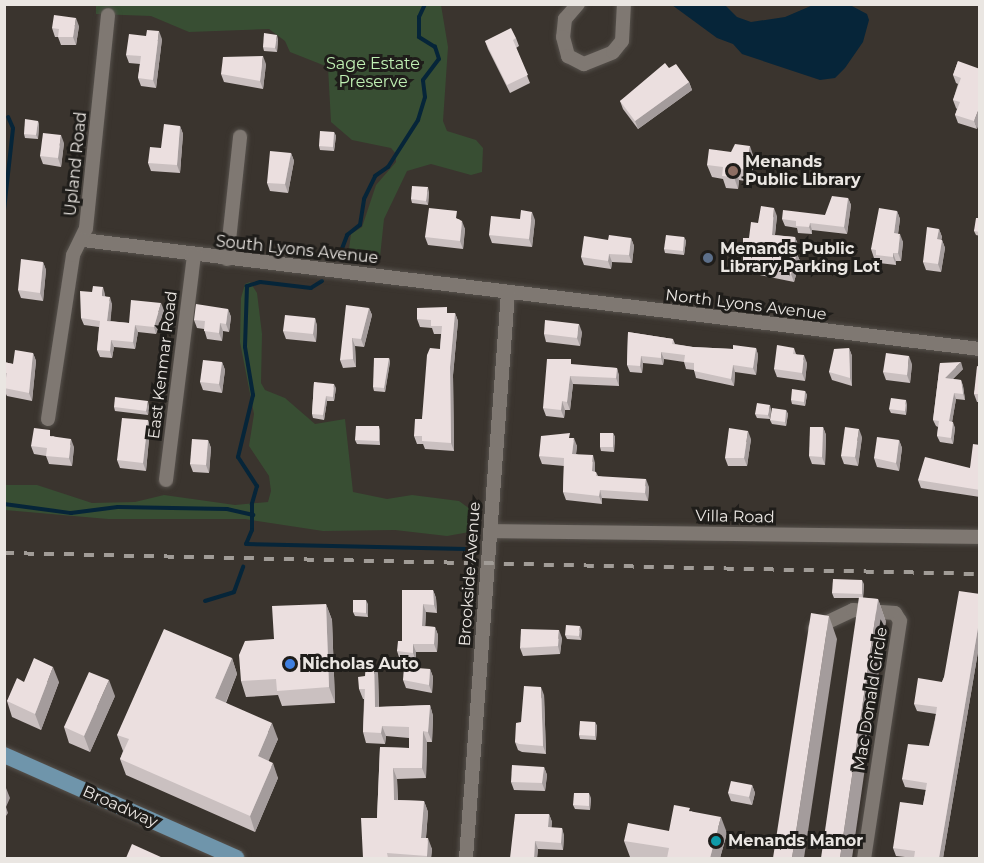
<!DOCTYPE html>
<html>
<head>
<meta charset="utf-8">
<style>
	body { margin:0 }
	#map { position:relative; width:984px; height:863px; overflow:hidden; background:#3a342e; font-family:Montserrat,sans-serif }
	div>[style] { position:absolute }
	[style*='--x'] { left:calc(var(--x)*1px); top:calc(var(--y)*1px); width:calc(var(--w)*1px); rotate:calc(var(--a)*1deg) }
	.green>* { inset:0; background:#384e33 }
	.water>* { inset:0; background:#062539 }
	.stream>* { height:4px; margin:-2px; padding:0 2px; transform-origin:2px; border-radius:2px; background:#062539 }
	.roads { filter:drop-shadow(0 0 2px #56514c) drop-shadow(0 0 2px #56514c) }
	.minor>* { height:14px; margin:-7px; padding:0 7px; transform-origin:7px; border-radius:7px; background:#7f7872 }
	.major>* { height:16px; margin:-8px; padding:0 8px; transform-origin:8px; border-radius:8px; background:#6f95ab }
	.rail>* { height:4px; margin-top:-2px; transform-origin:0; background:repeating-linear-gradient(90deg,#a19c97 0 10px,transparent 0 20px) }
	.wall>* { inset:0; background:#cac0c0 }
	.shaded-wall>* { inset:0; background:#a49c9c }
	.building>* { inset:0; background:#ebdfdf }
	.dots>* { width:16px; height:16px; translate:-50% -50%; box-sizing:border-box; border:3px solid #1f1d1a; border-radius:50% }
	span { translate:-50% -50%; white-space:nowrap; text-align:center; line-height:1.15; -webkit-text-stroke:6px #1f1d1a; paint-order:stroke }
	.park-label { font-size:16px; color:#bfefb3 }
	.poi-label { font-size:16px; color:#eae6e2; font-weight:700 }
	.left { translate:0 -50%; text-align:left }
	.street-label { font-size:16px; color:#eae6e2 }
	.frame { position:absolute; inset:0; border:6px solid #eae6e2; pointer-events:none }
</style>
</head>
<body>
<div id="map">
	<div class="green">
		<div style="clip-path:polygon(96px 4px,441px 5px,448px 47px,443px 121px,447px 131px,476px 140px,483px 148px,482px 172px,471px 175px,431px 164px,407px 171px,384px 219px,380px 257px,374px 261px,353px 259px,349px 249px,351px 234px,362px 227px,376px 185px,396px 162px,396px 154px,391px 148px,352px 140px,331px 122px,328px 67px,290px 52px,285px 41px,269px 29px,189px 32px,151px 16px,96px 14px)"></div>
		<div style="clip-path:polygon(250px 282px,257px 293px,262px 334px,261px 383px,265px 390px,285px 398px,315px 424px,345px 419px,353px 492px,387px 499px,412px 495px,459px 501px,474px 512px,475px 531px,447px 536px,395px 530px,323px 531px,245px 519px,108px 519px,5px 510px,5px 485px,37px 485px,92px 503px,135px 502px,164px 495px,235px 505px,268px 502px,271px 491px,269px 476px,249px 446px,254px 414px,240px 342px,241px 298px,245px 284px)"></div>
	</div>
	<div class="water">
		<div style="clip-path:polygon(672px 5px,725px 5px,737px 17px,751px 22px,785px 17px,813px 5px,850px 5px,867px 14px,869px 20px,863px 42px,845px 68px,835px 78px,820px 80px,742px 54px,733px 44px,717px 38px)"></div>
	</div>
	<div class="stream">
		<div style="--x:4;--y:210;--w:82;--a:-83.7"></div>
		<div style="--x:13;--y:128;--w:12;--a:-114"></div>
		<div style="--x:338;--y:259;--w:26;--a:-69"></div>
		<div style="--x:347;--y:235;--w:16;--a:-38"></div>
		<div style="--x:360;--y:225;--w:26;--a:-81"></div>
		<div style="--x:364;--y:199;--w:25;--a:-64"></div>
		<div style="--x:375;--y:176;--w:16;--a:-35"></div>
		<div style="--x:388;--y:167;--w:56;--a:-57.4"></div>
		<div style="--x:418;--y:120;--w:24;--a:-73"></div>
		<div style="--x:425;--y:97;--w:17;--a:-97"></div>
		<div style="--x:423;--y:80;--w:26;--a:-53"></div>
		<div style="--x:439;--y:59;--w:13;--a:-108"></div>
		<div style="--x:435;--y:47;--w:19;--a:-148"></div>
		<div style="--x:419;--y:37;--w:20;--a:-90"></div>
		<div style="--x:419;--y:17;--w:14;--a:-65"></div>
		<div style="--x:322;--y:281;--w:13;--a:148"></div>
		<div style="--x:311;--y:288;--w:51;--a:-173.3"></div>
		<div style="--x:260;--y:282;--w:14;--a:163"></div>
		<div style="--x:247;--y:286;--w:61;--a:91.9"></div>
		<div style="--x:245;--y:347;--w:49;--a:80.5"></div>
		<div style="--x:253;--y:395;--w:64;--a:103.6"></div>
		<div style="--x:238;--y:457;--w:35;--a:57"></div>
		<div style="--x:257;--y:486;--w:19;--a:106"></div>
		<div style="--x:252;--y:504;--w:26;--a:90"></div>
		<div style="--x:252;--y:530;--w:15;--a:113"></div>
		<div style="--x:246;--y:544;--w:220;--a:1.3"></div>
		<div style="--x:4;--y:504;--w:68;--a:7.7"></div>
		<div style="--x:71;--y:513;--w:47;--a:-7.3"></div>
		<div style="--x:118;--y:507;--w:109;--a:1.1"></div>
		<div style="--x:227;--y:509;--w:27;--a:13"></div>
		<div style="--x:205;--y:601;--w:30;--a:-17"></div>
		<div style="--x:234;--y:592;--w:27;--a:-70"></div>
	</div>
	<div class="roads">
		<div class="minor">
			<div style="--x:578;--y:4;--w:20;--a:131"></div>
			<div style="--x:565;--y:19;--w:18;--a:96"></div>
			<div style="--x:563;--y:37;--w:20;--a:75"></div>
			<div style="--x:568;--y:56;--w:18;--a:27"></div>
			<div style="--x:584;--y:64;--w:31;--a:-22"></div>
			<div style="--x:613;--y:52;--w:14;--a:-51"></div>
			<div style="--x:622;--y:41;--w:37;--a:-87"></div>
			<div style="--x:83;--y:240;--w:904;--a:6.93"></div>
			<div style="--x:227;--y:259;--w:123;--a:-83.9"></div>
			<div style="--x:48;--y:419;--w:166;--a:-81.3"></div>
			<div style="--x:73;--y:255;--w:30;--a:-64"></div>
			<div style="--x:86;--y:228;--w:214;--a:-84.1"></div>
			<div style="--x:166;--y:480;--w:227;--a:-82.9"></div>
			<div style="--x:490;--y:531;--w:490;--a:0.7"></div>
			<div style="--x:815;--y:628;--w:42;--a:-25.3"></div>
			<div style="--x:853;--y:610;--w:42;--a:4.1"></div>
			<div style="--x:895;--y:613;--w:9;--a:58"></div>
			<div style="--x:900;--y:621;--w:240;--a:98.6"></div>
			<div style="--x:466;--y:858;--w:567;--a:-85.75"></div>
		</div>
		<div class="major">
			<div style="--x:4;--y:755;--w:254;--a:23.9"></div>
		</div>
	</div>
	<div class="rail">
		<div style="--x:4;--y:553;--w:976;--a:1.23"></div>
	</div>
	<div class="wall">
		<div style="clip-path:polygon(79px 26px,76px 45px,61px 45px,58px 37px,55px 37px,52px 28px)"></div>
		<div style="clip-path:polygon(516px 38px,519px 46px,516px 48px,530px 83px,510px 93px,488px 49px,485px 41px)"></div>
		<div style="clip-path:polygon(162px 39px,156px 88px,141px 86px,138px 78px,140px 64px,129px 63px,126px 55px)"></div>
		<div style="clip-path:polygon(278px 39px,277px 52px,264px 51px,263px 47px)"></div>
		<div style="clip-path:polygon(958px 61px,977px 129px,958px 123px,955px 115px,957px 109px,956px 108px,953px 100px,958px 84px,956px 83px,953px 75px)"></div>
		<div style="clip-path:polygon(266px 64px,263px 89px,224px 82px,221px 74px)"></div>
		<div style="clip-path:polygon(669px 68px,689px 82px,692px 90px,638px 129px,623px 109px,620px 101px)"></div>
		<div style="clip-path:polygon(38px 121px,39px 125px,38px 139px,25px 138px,24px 134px)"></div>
		<div style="clip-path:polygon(180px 126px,183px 134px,180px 173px,151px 171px,148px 163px)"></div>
		<div style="clip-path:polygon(334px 132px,336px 136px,334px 151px,320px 150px,319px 146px)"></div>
		<div style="clip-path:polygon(64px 143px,61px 167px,43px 164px,40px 156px)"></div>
		<div style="clip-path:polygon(291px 153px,294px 161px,288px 193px,270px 191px,267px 183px)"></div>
		<div style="clip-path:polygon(754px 158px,751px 182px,739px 180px,738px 189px,726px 188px,723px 179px,712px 177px,707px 165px)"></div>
		<div style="clip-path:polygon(429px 192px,428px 205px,412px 203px,411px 199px)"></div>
		<div style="clip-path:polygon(848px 198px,851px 205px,847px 234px,812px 230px,812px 234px,798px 233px,797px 228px,785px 226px,782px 219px,825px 215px)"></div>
		<div style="clip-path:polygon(897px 211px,900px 219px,898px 234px,903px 242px,901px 261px,896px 261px,896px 265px,879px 263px,877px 258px,874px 258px,871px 249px)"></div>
		<div style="clip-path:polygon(777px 216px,775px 235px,795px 237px,798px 245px,797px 254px,800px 261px,794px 282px,745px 272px,743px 265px,758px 223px)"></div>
		<div style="clip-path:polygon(980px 218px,980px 236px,976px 235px,974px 231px)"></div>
		<div style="clip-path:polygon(459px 219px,465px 229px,463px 249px,428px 245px,425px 237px)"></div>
		<div style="clip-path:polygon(520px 219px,535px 220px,532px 247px,492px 243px,489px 235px)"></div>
		<div style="clip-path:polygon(939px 229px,942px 237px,941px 240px,942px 240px,945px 248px,941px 272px,926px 270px,923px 262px)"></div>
		<div style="clip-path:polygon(684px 237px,686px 241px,684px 255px,665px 253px,664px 249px)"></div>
		<div style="clip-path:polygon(631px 238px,634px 246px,632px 263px,612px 262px,611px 269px,584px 265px,581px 257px,608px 240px)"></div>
		<div style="clip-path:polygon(43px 262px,46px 270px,43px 301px,21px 298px,18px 290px)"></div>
		<div style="clip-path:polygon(105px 294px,105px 296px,112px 304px,110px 321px,129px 323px,164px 310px,156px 334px,138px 332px,135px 349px,114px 347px,112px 358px,100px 357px,97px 350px,99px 327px,84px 325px,81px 318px)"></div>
		<div style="clip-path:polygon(369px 308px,372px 315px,364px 347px,355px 346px,356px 367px,343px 368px,340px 360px)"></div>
		<div style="clip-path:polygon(228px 309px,231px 317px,229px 332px,223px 331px,222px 341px,207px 339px,204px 329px,197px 328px,194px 320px)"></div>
		<div style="clip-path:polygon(449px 313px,455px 313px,458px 321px,453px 375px,454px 451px,425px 449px,423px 444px,417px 444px,414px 436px,422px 419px,440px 349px,441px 334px,434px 334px,432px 328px,420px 327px,417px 319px)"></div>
		<div style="clip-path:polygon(315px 318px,317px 326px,316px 342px,286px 339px,283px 331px)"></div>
		<div style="clip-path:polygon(582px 332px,580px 346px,546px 342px,544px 334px)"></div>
		<div style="clip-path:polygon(628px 332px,673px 339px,675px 344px,693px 347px,733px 349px,756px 348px,758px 355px,756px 375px,735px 372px,734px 386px,696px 378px,694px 370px,686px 369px,684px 362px,664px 359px,663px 365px,643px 363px,642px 373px,630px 372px,627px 365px)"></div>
		<div style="clip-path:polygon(794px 348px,796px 354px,807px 363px,805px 381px,777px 377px,774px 369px)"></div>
		<div style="clip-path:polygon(849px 348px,852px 356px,852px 386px,832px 380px,829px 372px)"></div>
		<div style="clip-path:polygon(33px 353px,36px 361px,32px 401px,7px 396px,4px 390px,6px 380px,4px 380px,4px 362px,13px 364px)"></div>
		<div style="clip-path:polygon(389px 358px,390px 362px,385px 392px,374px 391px,373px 387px)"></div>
		<div style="clip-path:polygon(222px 362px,225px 370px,222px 393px,203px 390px,200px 382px)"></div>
		<div style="clip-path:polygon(940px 363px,963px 369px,953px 379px,961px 380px,963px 386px,965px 400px,956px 399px,952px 422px,955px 428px,953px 444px,940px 442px,937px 436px,938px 427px,936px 426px,933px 420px)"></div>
		<div style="clip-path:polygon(912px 364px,910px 383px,886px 380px,883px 372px)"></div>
		<div style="clip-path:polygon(573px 365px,617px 368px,619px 376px,619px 386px,573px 384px,570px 410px,565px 410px,564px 418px,546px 416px,543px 408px)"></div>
		<div style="clip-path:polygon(980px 367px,980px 402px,977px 402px,974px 394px)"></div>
		<div style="clip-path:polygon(314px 382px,336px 388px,334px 401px,327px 401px,324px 420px,313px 418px,312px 414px)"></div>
		<div style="clip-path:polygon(805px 391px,807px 395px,805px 406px,792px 404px,791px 400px)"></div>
		<div style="clip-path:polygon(907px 404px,906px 415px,891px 413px,889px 409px)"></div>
		<div style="clip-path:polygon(149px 406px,148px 415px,115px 411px,114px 407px)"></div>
		<div style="clip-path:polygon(771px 409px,770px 419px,757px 418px,755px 414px)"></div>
		<div style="clip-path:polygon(786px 410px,788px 414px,786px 426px,772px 424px,770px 420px)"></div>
		<div style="clip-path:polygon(148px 420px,150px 428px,146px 471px,120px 468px,117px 460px)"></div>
		<div style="clip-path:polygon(823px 427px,826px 435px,825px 465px,812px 464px,809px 456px)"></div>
		<div style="clip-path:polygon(380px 430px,380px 445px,357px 444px,355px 440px)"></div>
		<div style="clip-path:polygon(613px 433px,615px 437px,614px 452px,601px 451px,600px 447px)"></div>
		<div style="clip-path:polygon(53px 436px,74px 447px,72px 466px,49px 464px,46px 456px,34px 454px,31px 446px)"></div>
		<div style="clip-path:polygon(862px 437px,858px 466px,844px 464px,841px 456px)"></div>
		<div style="clip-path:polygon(572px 438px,577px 446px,576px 454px,595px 463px,595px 472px,596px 472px,598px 476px,649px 487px,648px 501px,602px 498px,602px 504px,566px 500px,563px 492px,564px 466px,542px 464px,539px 456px)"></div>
		<div style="clip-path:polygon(751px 439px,747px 466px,728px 466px,725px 458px)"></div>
		<div style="clip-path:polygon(208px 440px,211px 448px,209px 473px,193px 472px,190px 464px)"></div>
		<div style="clip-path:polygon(899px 440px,902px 448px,899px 471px,877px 467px,874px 458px)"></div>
		<div style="clip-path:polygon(980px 445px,980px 497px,921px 488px,918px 480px,970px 468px)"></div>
		<div style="clip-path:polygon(864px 584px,863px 598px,878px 599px,886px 622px,859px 598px,834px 598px,832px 593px)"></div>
		<div style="clip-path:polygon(402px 590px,433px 590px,436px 598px,437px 613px,426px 612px,425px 626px,435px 627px,438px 635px,437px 652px,416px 652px,416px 661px,400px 660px,397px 651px,402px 641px)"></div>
		<div style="clip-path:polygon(980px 594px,980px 640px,943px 858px,914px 858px,896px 856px,893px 848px,923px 805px,926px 790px,905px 787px,902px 779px,929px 746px,936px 714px,917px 711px,914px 704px,942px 682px)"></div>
		<div style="clip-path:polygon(326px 604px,332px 620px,335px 703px,282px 706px,278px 695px,246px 697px,241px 681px,274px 639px)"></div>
		<div style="clip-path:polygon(368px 604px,368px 617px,355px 616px,353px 612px)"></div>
		<div style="clip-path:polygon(582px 630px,581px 640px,567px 639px,565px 635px)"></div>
		<div style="clip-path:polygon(562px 638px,560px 654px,523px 656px,520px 648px)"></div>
		<div style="clip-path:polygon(232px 658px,237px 674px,226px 703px,278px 739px,268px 761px,278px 778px,255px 832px,126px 775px,120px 759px,123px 751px,117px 735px)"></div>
		<div style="clip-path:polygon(430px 669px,433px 677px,432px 693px,406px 688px,403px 680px)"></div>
		<div style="clip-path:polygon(378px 673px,379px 707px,430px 705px,433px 716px,432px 742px,427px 742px,426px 778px,397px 779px,398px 800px,424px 801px,428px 812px,426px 838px,432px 849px,431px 858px,363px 858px,377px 818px,380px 747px,409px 748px,409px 738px,386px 736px,385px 744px,366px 743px,363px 732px,364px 699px,363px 699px,359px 689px,365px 676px)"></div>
		<div style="clip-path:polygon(24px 682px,59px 682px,41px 730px,12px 717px,7px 701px)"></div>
		<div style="clip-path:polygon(544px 695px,546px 754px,522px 752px,518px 750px,515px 742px,521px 722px)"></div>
		<div style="clip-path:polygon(115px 696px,90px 752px,69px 743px,64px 727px)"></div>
		<div style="clip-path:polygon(595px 722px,597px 726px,596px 740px,580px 739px,579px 735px)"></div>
		<div style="clip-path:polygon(544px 767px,547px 775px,545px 791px,514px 790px,511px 782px)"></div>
		<div style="clip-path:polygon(752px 785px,755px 793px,752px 805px,731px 801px,728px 793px)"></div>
		<div style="clip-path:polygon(591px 798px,590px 810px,575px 809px,573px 805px)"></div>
		<div style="clip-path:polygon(691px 811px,727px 833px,720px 858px,642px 858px,630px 857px,624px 841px,669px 831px)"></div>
		<div style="clip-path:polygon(549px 814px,552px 822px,551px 828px,562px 828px,564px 836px,563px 850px,538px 849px,537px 858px,510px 858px)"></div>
	</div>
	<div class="shaded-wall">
		<div style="clip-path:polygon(76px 18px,79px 26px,76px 45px,73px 37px)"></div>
		<div style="clip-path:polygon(159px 31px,162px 39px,156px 88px,153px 80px)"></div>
		<div style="clip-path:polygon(277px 35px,278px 39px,277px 52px,275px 48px)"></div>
		<div style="clip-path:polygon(263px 56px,266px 64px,263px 89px,260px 81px)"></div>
		<div style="clip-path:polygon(689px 82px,692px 90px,638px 129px,635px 121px)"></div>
		<div style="clip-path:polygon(980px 106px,980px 123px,977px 129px,974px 121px)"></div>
		<div style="clip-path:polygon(38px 121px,39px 125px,38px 139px,36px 135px)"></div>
		<div style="clip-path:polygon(180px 126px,183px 134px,180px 173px,177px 165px)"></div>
		<div style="clip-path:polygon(334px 132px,336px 136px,334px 151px,333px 147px)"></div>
		<div style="clip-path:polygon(61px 135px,64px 143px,61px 167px,58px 158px)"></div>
		<div style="clip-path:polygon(750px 146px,754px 158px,751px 182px,747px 170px)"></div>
		<div style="clip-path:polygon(291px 153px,294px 161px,288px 193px,285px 184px)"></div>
		<div style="clip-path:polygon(735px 168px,739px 180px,738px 189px,734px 177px)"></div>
		<div style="clip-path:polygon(428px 187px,429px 192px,428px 205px,426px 201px)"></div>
		<div style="clip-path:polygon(848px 198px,851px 205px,847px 234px,844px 227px)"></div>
		<div style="clip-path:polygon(774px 208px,777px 216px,774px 242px,772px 235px)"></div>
		<div style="clip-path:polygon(897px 211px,900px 219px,897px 241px,894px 233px)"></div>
		<div style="clip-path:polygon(532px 212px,535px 220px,532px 247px,529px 239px)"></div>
		<div style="clip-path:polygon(462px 221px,465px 229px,463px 249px,460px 241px)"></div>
		<div style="clip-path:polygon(810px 223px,812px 230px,812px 234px,809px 227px)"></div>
		<div style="clip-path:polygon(939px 229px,942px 237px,940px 247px,937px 239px)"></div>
		<div style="clip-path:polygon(900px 234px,903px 242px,901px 261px,898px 253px)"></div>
		<div style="clip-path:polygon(684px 237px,686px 241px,684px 255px,683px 251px)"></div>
		<div style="clip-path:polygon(795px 237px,798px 245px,797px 254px,800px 261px,794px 282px,791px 274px)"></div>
		<div style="clip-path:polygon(631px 238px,634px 246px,632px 263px,629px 255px)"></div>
		<div style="clip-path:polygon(942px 240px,945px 248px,941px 272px,938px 264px)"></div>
		<div style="clip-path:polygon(893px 253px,896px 261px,896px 265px,893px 257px)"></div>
		<div style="clip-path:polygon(609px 254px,612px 262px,611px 269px,608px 261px)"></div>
		<div style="clip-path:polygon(43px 262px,46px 270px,43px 301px,40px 293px)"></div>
		<div style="clip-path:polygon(103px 287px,105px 294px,104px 303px,102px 296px)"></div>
		<div style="clip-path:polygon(110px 297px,112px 304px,110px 328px,107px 321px)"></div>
		<div style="clip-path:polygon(161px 303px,164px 310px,156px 334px,154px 327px)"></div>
		<div style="clip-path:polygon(369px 308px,372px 315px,364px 347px,361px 339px)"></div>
		<div style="clip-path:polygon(228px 309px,231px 317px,229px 332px,226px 324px)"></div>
		<div style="clip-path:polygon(455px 313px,458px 321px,453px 375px,454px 451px,451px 443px,450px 367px)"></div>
		<div style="clip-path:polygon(315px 318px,317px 326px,316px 342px,313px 334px)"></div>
		<div style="clip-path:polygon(220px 323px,223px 331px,222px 341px,219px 333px)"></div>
		<div style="clip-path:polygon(579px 324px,582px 332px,580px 346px,577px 338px)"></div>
		<div style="clip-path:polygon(135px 325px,138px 332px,135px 349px,133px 342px)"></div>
		<div style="clip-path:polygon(352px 338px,355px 346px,356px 367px,353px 359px)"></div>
		<div style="clip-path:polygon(111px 340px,114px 347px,112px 358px,110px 351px)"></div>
		<div style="clip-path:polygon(756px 348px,758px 355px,756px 375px,753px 368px)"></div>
		<div style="clip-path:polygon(849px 348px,852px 356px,852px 386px,850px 378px)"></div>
		<div style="clip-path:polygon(661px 352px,664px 359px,663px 365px,661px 358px)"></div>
		<div style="clip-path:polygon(33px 353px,36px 361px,32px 401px,29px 393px)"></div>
		<div style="clip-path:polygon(804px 355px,807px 363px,805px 381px,802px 373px)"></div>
		<div style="clip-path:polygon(641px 356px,643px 363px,642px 373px,640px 366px)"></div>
		<div style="clip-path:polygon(909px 356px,912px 364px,910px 383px,907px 375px)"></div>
		<div style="clip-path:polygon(389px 358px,390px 362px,385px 392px,384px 388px)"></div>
		<div style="clip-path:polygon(222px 362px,225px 370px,222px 393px,219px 384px)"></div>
		<div style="clip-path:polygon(961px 362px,963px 369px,947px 384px,945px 378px)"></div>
		<div style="clip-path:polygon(733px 365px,735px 372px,734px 386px,731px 379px)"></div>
		<div style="clip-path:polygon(617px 368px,619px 376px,619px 386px,616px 378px)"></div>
		<div style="clip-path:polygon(570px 376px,573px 384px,570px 410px,567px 402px)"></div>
		<div style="clip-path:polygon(961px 380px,963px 386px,965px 400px,963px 394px)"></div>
		<div style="clip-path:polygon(334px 384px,336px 388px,334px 401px,333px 397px)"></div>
		<div style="clip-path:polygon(805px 391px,807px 395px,805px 406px,804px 402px)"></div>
		<div style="clip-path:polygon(954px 393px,956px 399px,951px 428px,949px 421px)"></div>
		<div style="clip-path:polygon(326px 396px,327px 401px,324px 420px,323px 415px)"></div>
		<div style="clip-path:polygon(906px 400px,907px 404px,906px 415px,905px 411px)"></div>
		<div style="clip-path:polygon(148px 401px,149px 406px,148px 415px,146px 411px)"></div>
		<div style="clip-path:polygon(562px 401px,565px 410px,564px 418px,561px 410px)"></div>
		<div style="clip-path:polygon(770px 405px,771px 409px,770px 419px,768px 415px)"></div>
		<div style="clip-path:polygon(786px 410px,788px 414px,786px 426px,785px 422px)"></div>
		<div style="clip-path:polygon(148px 420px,150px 428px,146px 471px,143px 463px)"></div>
		<div style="clip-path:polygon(953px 422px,955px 428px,953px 444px,951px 438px)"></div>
		<div style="clip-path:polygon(379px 426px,380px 430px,380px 445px,379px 441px)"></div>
		<div style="clip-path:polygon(823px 427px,826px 435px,825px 465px,822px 457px)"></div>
		<div style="clip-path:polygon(859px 429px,862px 437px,858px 466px,855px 457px)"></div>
		<div style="clip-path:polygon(748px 431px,751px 439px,747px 466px,744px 458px)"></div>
		<div style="clip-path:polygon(613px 433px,615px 437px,614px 452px,613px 447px)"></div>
		<div style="clip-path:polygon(574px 438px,577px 446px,575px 462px,572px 454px)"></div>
		<div style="clip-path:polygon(71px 439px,74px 447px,72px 466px,69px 458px)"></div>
		<div style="clip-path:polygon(208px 440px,211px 448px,209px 473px,206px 465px)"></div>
		<div style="clip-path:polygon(899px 440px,902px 448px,899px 471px,896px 463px)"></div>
		<div style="clip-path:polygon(593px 455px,595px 463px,595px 479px,592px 471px)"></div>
		<div style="clip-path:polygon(646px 479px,649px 487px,648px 501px,645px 493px)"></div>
		<div style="clip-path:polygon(600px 490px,602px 498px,602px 504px,599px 496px)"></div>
		<div style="clip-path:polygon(862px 580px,864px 584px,863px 598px,862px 594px)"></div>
		<div style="clip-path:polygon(433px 590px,436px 598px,437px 613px,434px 605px)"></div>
		<div style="clip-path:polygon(878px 599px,886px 622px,852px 858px,840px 858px)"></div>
		<div style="clip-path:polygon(366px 600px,368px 604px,368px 617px,366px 613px)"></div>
		<div style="clip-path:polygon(326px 604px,332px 620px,335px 703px,329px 687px)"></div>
		<div style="clip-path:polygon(423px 604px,426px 612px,425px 634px,422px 626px)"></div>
		<div style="clip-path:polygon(829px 616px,837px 639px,804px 858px,792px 858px)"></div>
		<div style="clip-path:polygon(980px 616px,980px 640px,943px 858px,939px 858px)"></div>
		<div style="clip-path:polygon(580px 626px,582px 630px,581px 640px,579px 636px)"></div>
		<div style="clip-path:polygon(435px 627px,438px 635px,437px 652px,434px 644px)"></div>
		<div style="clip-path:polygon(559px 630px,562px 638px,560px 654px,558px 646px)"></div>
		<div style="clip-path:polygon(413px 644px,416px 652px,416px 661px,413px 653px)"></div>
		<div style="clip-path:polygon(232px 658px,237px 674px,221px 714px,215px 698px)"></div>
		<div style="clip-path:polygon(374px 662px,378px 673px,379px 717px,375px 707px)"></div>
		<div style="clip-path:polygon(53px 667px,59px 682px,41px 730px,35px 714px)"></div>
		<div style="clip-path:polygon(430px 669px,433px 677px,432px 693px,429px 685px)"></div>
		<div style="clip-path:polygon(109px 680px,115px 696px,90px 752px,84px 736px)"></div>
		<div style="clip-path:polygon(541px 687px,544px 695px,546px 754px,543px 746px)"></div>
		<div style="clip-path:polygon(430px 705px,433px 716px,432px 742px,428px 732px)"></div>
		<div style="clip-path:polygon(595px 722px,597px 726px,596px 740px,595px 736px)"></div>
		<div style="clip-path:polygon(272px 723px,278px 739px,264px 772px,258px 756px)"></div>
		<div style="clip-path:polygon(382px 726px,386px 736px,385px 744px,381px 733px)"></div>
		<div style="clip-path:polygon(423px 731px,427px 742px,426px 778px,422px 768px)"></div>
		<div style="clip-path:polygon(273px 763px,278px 778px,255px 832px,250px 816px)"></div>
		<div style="clip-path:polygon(544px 767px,547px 775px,545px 791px,542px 783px)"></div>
		<div style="clip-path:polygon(393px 768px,397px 779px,398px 810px,394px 800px)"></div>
		<div style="clip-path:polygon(4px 783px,10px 798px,6px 807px,8px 813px,4px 819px)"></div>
		<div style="clip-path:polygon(752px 785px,755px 793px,752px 805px,749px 797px)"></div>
		<div style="clip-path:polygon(589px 793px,591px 798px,590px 810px,589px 806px)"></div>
		<div style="clip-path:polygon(424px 801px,428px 812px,425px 848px,421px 838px)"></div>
		<div style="clip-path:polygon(549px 814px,552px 822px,551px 835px,548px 827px)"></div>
		<div style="clip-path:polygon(721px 817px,727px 833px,720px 858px,710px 858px)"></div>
		<div style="clip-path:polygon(562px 828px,564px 836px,563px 850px,561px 843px)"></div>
		<div style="clip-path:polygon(428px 838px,432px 849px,431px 858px,427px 858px,427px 856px)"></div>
		<div style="clip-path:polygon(535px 841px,538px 849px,537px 858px,534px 858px)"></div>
	</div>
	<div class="building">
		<div style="clip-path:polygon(54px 15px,76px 18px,73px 37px,58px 37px,59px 29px,52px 28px)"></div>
		<div style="clip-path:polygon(511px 28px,516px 38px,513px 40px,528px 75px,507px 85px,485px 41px)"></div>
		<div style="clip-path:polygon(147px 30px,159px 31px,153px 80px,138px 78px,141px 56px,126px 55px,129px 34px,146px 36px)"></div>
		<div style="clip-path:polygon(264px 33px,277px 35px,275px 48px,263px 47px)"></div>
		<div style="clip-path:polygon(263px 56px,260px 81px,221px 74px,223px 57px)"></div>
		<div style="clip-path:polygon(958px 61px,980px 69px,980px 106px,974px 121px,955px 115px,960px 102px,953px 100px,961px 78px,953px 75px)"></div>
		<div style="clip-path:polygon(665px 63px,669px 68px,676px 64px,689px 82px,635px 121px,620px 101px)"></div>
		<div style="clip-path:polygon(25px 119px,38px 121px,36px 135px,24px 134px)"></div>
		<div style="clip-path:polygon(164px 124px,180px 126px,177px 165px,148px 163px,150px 147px,161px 148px)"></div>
		<div style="clip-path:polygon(320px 131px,334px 132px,333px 147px,319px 146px)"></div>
		<div style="clip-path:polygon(43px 133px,61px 135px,58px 158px,40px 156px)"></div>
		<div style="clip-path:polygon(735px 144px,750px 146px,747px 170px,735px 168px,734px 177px,722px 176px,723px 167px,707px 165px,709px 149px,731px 152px)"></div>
		<div style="clip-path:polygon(270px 151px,291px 153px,285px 184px,267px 183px)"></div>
		<div style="clip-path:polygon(412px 186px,428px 187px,426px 201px,411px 199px)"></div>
		<div style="clip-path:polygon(832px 196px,848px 198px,844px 227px,810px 223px,809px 227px,796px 226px,796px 221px,782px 219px,783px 210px,825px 215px)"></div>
		<div style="clip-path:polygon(761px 206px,774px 208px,772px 235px,795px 237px,794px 253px,797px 253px,791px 274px,743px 265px,743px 238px,749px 238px,751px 222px,758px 223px)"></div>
		<div style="clip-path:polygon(429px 208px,457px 211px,456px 218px,462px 221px,460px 241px,425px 237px)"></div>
		<div style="clip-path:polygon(879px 208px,897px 211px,894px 233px,900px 234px,898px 253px,893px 253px,893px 257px,876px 255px,876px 250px,871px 249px)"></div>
		<div style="clip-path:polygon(521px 210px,532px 212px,529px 239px,489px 235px,491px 216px,520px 219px)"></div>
		<div style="clip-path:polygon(976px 218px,980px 218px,980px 232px,974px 231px)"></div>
		<div style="clip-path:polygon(927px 227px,939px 229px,937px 239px,942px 240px,938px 264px,923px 262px)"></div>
		<div style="clip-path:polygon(609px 235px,631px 238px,629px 255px,609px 254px,608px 261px,581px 257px,584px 236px,608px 240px)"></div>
		<div style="clip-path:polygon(666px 235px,684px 237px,683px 251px,664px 249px)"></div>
		<div style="clip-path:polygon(21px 259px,43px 262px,40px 293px,18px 290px)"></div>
		<div style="clip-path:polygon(93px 286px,103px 287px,102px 296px,110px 297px,107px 321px,129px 323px,131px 300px,161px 303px,154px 327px,135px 325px,133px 342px,111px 340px,110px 351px,97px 350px,100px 321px,81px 318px,80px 291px,92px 292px)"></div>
		<div style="clip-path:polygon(196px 304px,228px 309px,226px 324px,220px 323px,219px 333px,204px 331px,205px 321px,194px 320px)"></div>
		<div style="clip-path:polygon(346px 305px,369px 308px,361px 339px,352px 338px,353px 359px,340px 360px)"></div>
		<div style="clip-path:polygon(447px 307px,447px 313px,455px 313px,450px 367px,451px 443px,422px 441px,422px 436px,414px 436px,415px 419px,422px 419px,427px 355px,430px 348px,440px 349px,442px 326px,431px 326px,431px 320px,417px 319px,417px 308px)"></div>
		<div style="clip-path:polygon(285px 315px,315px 318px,313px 334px,283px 331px)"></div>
		<div style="clip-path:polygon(545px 320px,579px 324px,577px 338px,544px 334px)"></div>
		<div style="clip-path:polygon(628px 332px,673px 339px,672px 344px,693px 347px,733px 349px,733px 345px,756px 348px,753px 368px,733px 365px,731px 379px,694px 371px,694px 363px,684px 362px,685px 355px,661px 352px,661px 358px,641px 356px,640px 366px,627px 365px)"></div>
		<div style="clip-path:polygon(777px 345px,794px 348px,793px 354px,804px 355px,802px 373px,774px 369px)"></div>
		<div style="clip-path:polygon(849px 348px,850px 378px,829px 372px,834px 349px)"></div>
		<div style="clip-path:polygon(15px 350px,33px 353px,29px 393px,4px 388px,7px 373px,4px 373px,4px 362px,13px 364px)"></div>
		<div style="clip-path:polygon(886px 353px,909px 356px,907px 375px,883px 372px)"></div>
		<div style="clip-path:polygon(374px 358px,389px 358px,384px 388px,373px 387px)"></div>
		<div style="clip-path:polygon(547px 359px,571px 359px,571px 364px,617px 368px,616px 378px,570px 376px,567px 402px,562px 401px,561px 410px,543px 408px)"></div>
		<div style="clip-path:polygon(203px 360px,222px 362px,219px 384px,200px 382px)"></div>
		<div style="clip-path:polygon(961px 362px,945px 378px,961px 380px,963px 394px,954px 393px,949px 421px,953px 422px,951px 438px,937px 436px,939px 421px,933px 420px,940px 363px)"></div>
		<div style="clip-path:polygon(977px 366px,980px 367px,980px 394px,974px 394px)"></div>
		<div style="clip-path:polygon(314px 382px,334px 384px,333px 397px,326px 396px,323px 415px,312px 414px)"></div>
		<div style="clip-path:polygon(792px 389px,805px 391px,804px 402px,791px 400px)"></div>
		<div style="clip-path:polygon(115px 397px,148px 401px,146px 411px,114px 407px)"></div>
		<div style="clip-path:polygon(891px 398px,906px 400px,905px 411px,889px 409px)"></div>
		<div style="clip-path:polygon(757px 403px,770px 405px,768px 415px,755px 414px)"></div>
		<div style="clip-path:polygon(772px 408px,786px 410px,785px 422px,770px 420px)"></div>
		<div style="clip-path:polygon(122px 418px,148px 420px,143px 463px,117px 460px)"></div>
		<div style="clip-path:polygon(356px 426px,379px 426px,379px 441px,355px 440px)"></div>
		<div style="clip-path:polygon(810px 427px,823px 427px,822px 457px,809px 456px)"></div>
		<div style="clip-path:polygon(845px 427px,859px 429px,855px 457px,841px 456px)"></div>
		<div style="clip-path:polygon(34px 428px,50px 430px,50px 436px,71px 439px,69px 458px,46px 456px,47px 448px,31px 446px)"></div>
		<div style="clip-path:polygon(729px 428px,748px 431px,744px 458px,725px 458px)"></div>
		<div style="clip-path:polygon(570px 433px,569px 438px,574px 438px,572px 454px,593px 455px,592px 471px,596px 472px,596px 476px,646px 479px,645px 493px,600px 490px,599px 496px,563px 492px,564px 458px,539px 456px,541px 436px)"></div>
		<div style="clip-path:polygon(600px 433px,613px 433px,613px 447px,600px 447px)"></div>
		<div style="clip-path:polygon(877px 437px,899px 440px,896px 463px,874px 458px)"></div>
		<div style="clip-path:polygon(192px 439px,208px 440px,206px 465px,190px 464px)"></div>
		<div style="clip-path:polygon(973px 444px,980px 445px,980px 490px,918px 480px,925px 457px,970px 468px)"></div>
		<div style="clip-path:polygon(833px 579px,862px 580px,862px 594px,832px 593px)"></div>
		<div style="clip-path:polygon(402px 590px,433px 590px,434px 605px,423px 604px,422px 626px,435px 627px,434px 644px,413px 644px,413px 653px,397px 651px,398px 641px,402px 641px)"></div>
		<div style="clip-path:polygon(959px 591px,980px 594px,980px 616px,939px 858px,914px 858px,915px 851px,893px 848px,900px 802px,923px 805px,927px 783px,902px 779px,908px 744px,929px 746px,934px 727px,937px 707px,914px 704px,918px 678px,942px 682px,944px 677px)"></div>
		<div style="clip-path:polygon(859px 597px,878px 599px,840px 858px,821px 858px)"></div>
		<div style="clip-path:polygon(353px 600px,366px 600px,366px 613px,353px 612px)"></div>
		<div style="clip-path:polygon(326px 604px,329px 687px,277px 691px,276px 679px,241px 681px,239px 655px,245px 641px,274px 639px,272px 606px)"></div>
		<div style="clip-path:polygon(811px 613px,829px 616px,792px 858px,773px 858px)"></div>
		<div style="clip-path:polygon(566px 625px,580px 626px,579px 636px,565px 635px)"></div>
		<div style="clip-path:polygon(164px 629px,232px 658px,215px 698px,272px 723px,258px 756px,273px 763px,250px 816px,120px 759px,129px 739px,117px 735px)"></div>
		<div style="clip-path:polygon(521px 629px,559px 630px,558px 646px,520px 648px)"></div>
		<div style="clip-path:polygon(34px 658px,53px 667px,35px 714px,7px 701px,17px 678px,24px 682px)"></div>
		<div style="clip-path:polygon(366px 662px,374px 662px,375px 707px,430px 705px,428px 732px,423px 731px,422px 768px,393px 768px,394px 800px,424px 801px,421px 838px,428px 838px,427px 856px,387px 853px,388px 858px,363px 858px,361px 818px,377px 818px,380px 747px,409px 748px,409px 727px,382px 726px,381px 733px,363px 732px,365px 689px,359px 689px,358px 677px,365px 676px)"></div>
		<div style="clip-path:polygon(404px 667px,430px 669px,429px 685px,403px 680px)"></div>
		<div style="clip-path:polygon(89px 672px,109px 680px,84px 736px,64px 727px)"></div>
		<div style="clip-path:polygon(524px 686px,541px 687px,543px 746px,519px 744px,515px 742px,516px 723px,521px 722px)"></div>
		<div style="clip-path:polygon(580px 721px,595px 722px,595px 736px,579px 735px)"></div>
		<div style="clip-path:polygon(512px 765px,544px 767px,542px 783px,511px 782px)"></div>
		<div style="clip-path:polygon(731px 781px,752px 785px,749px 797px,728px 793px)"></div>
		<div style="clip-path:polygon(574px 793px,589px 793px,589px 806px,573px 805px)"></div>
		<div style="clip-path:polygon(674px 805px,690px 808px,689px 811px,721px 817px,710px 858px,667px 858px,669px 848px,624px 841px,628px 823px,669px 831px)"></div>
		<div style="clip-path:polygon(515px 814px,549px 814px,548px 827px,562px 828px,561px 843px,535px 841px,534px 858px,510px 858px)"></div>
		<div style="clip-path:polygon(132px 844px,163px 858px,126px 858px)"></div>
	</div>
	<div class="dots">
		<div style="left:733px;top:171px;background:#8d6e63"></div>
		<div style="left:708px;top:258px;background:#5c6f8a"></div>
		<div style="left:290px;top:664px;background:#3f7fe0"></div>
		<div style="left:716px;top:841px;background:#0f9aa8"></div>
	</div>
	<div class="park-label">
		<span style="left:373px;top:73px">Sage Estate<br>Preserve</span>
	</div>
	<div class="poi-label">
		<span class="left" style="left:745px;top:171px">Menands<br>Public Library</span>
		<span class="left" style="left:720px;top:258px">Menands Public<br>Library Parking Lot</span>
		<span class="left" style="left:302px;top:664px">Nicholas Auto</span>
		<span class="left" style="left:728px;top:841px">Menands Manor</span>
	</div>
	<div class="street-label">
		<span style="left:76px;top:164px;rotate:-84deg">Upland Road</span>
		<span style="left:297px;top:250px;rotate:6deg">South Lyons Avenue</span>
		<span style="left:746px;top:305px;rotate:7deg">North Lyons Avenue</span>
		<span style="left:163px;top:365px;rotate:-83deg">East Kenmar Road</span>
		<span style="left:735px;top:517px;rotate:1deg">Villa Road</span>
		<span style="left:470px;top:574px;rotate:-86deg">Brookside Avenue</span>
		<span style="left:871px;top:699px;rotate:-81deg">Mac Donald Circle</span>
		<span style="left:120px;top:807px;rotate:24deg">Broadway</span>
	</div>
	<div class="frame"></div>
</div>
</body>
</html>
